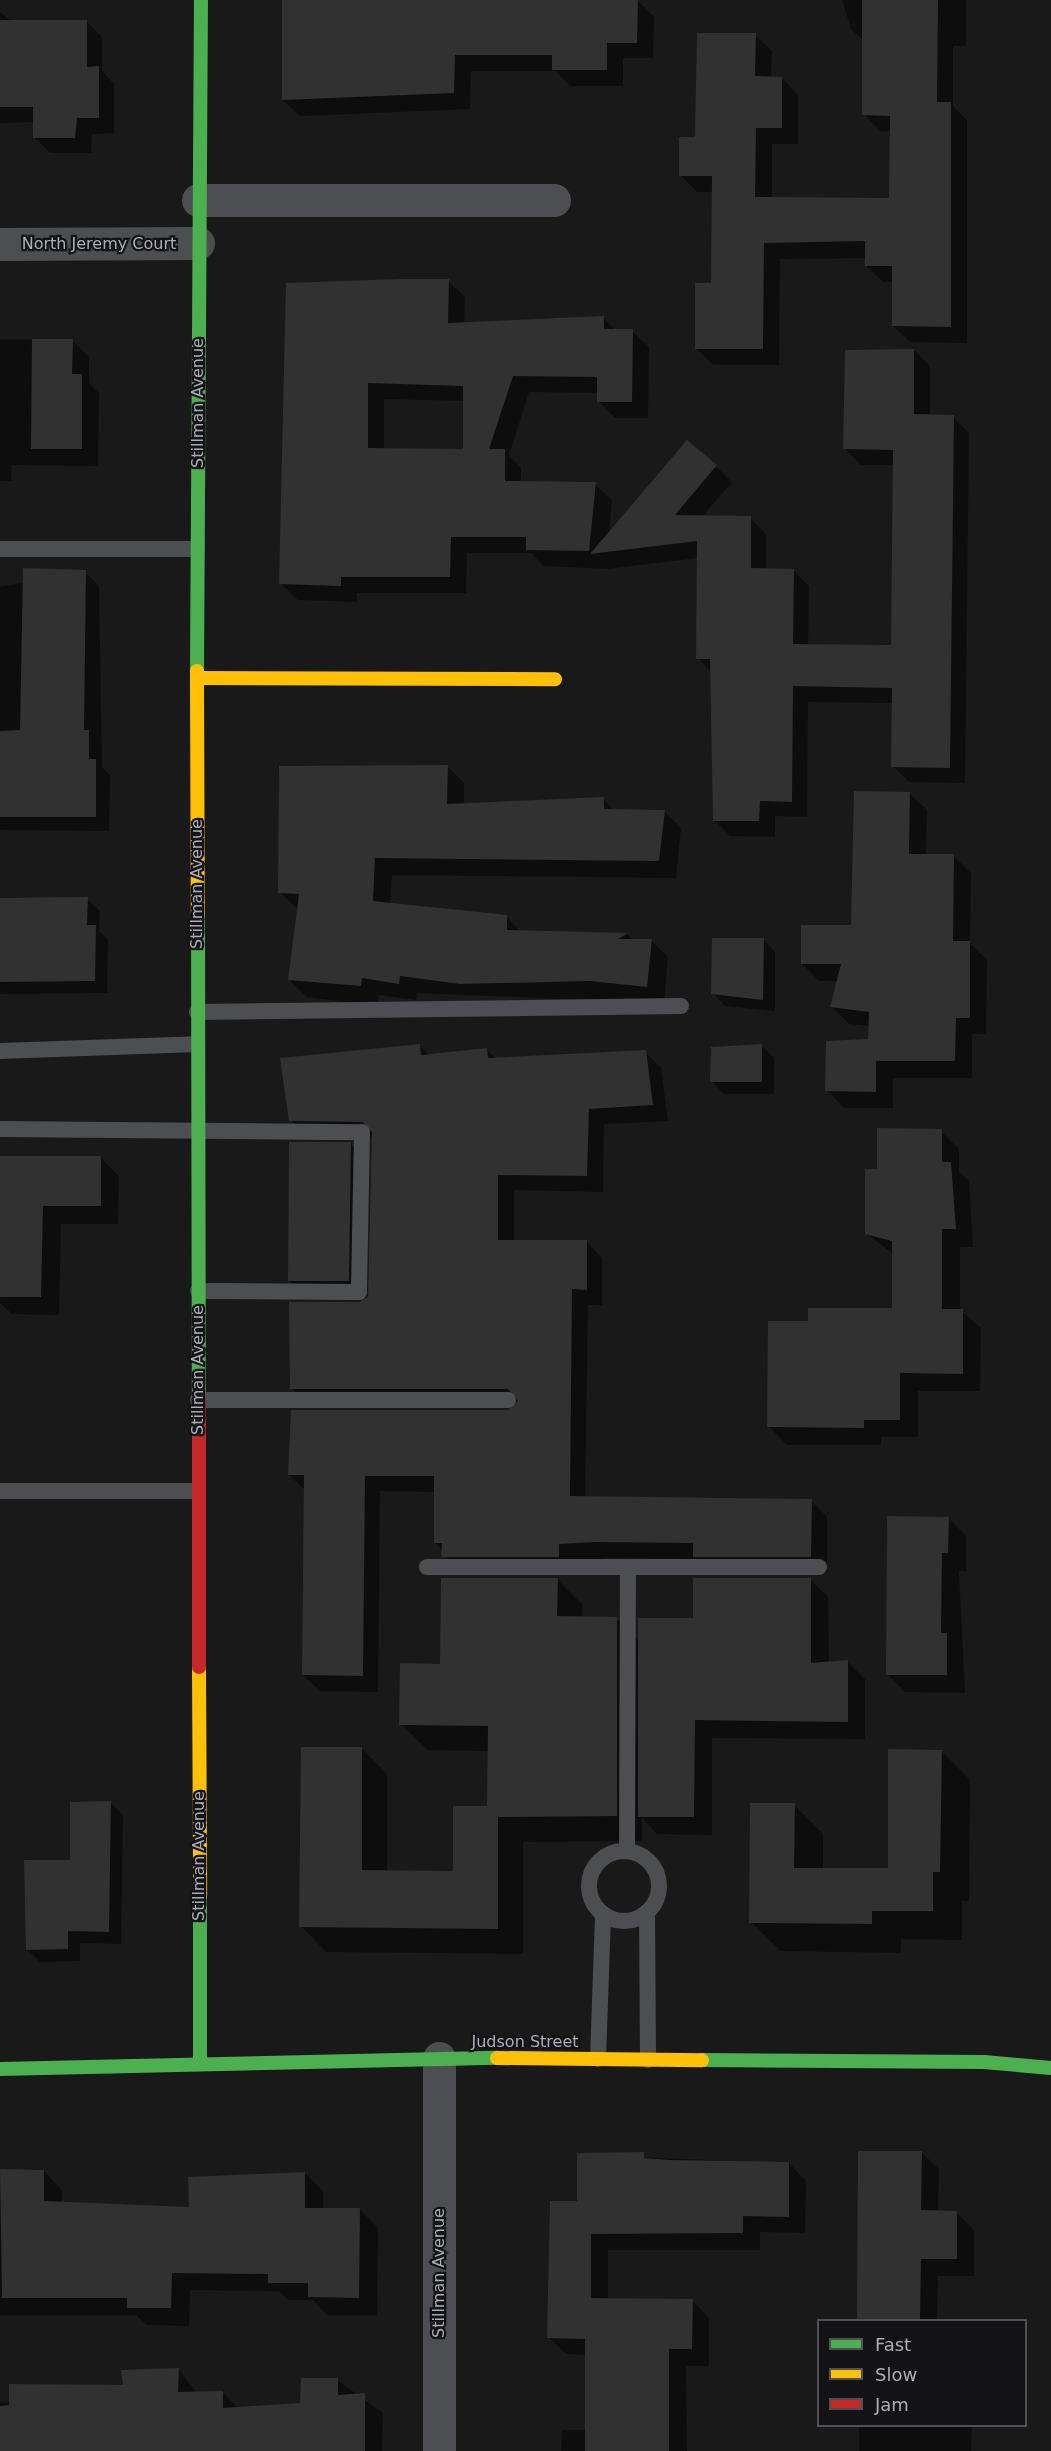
<!DOCTYPE html>
<html>
<head>
<meta charset="utf-8">
<style>
	body { margin:0 }
	#map { position:relative; width:1051px; height:2451px; overflow:hidden; background:#191919; font-family:"DejaVu Sans",sans-serif }
	div>[style] { position:absolute }
	[style*='--x'] { left:calc(var(--x)*1px); top:calc(var(--y)*1px); width:calc(var(--w)*1px); rotate:calc(var(--a)*1deg) }
	.shadow>* { inset:0; background:#0007 }
	.building>* { inset:0; background:#313132 }
	.lane>* { height:16px; margin:-8px; padding:0 8px; transform-origin:8px; border-radius:8px; background:#4d4e52 }
	.lane>.ring { margin:-8px; padding:0; box-sizing:content-box; background:none; border:16px solid #4d4e52; border-radius:50% }
	.street>* { height:33px; margin:-16.5px; padding:0 16.5px; transform-origin:16.5px; border-radius:16.5px; background:#4d4e52 }
	.fast>* { height:14px; margin:-7px; padding:0 7px; transform-origin:7px; border-radius:7px; background:#4caf50 }
	.slow>* { height:14px; margin:-7px; padding:0 7px; transform-origin:7px; border-radius:7px; background:#ffc107 }
	.jam>* { height:14px; margin:-7px; padding:0 7px; transform-origin:7px; border-radius:7px; background:#c62828 }
	span { translate:-50% -50%; white-space:nowrap; text-align:center; line-height:1.15; -webkit-text-stroke:4.5px #131315; paint-order:stroke }
	.street-label { font-size:16px; color:#abaeb9 }
	.legend { position:absolute; left:817px; top:2319px; width:210px; height:108px; box-sizing:border-box; background:#131315; border:2px solid #505157; margin:0; padding:8px 10px; list-style:none; font-size:18px; color:#abaeb9 }
	.legend li { display:flex; align-items:center; gap:12px; height:30px }
	.legend b { width:30px; border:2px solid #505157 }
</style>
</head>
<body>
<div id="map">
	<div class="shadow">
		<div style="clip-path:polygon(284px 0,637px 0,654px 17px,653px 58px,623px 58px,623px 86px,570px 86px,556px 71px,471px 71px,470px 109px,300px 116px,283px 100px)"></div>
		<div style="clip-path:polygon(842px 0,966px 0,966px 46px,953px 46px,953px 106px,967px 120px,967px 343px,910px 342px,893px 326px,893px 282px,883px 282px,866px 266px,866px 258px,780px 259px,779px 365px,713px 365px,696px 348px,712px 285px,713px 192px,697px 192px,680px 175px,755px 35px,772px 51px,771px 78px,782px 78px,798px 95px,798px 144px,772px 144px,772px 198px,890px 200px,891px 131px,880px 131px,864px 114px,864px 41px,851px 29px)"></div>
		<div style="clip-path:polygon(0 12px,11px 21px,86px 21px,102px 37px,102px 71px,114px 84px,114px 133px,92px 134px,91px 153px,50px 153px,34px 137px,34px 122px,0 123px)"></div>
		<div style="clip-path:polygon(evenodd,448px 281px,465px 297px,464px 324px,603px 317px,616px 331px,632px 331px,649px 347px,648px 418px,615px 418px,598px 401px,598px 393px,529px 392px,509px 455px,521px 468px,521px 482px,595px 484px,612px 500px,609px 534px,716px 466px,732px 482px,702px 517px,750px 518px,766px 534px,766px 570px,793px 570px,809px 586px,808px 645px,892px 647px,894px 465px,861px 465px,845px 449px,914px 350px,930px 366px,930px 416px,953px 417px,969px 433px,965px 783px,909px 782px,893px 766px,894px 703px,808px 702px,807px 817px,775px 816px,775px 837px,730px 836px,714px 820px,712px 673px,698px 658px,698px 558px,607px 569px,544px 566px,531px 553px,467px 553px,466px 593px,357px 593px,357px 602px,298px 600px,281px 584px,288px 285px,448px 281px,384px 399px,465px 401px,465px 451px,384px 450px,384px 399px)"></div>
		<div style="clip-path:polygon(0 339px,72px 340px,89px 357px,89px 383px,99px 393px,98px 466px,12px 465px,11px 481px,0 481px)"></div>
		<div style="clip-path:polygon(85px 572px,99px 586px,102px 767px,110px 775px,109px 831px,0 830px,0 587px)"></div>
		<div style="clip-path:polygon(447px 766px,464px 783px,464px 805px,603px 799px,614px 810px,664px 811px,681px 828px,676px 878px,392px 875px,390px 905px,506px 916px,521px 932px,627px 934px,634px 940px,651px 940px,668px 957px,664px 1003px,417px 993px,416px 1000px,379px 995px,378px 1003px,354px 1003px,307px 997px,289px 980px,299px 910px,280px 893px)"></div>
		<div style="clip-path:polygon(909px 793px,927px 810px,926px 856px,954px 856px,971px 873px,970px 943px,987px 960px,986px 1034px,972px 1034px,972px 1078px,893px 1078px,893px 1108px,844px 1108px,827px 1090px,870px 1040px,870px 1026px,849px 1024px,832px 1007px,838px 981px,819px 981px,802px 964px,853px 926px)"></div>
		<div style="clip-path:polygon(0 899px,87px 899px,100px 911px,99px 931px,108px 939px,107px 993px,0 994px)"></div>
		<div style="clip-path:polygon(763px 939px,775px 952px,775px 1011px,725px 1006px,713px 993px)"></div>
		<div style="clip-path:polygon(420px 1046px,430px 1056px,487px 1050px,496px 1059px,645px 1052px,661px 1068px,668px 1121px,604px 1124px,603px 1192px,514px 1190px,514px 1241px,586px 1241px,602px 1258px,602px 1305px,588px 1305px,585px 1498px,811px 1501px,827px 1517px,827px 1572px,711px 1572px,698px 1559px,612px 1558px,459px 1572px,435px 1542px,435px 1492px,380px 1491px,378px 1692px,320px 1691px,303px 1675px,305px 1490px,289px 1475px,509px 1412px,515px 1405px,308px 1405px,292px 1389px,370px 1298px,374px 1137px,307px 1136px,291px 1120px)"></div>
		<div style="clip-path:polygon(762px 1046px,774px 1058px,774px 1094px,724px 1094px,712px 1082px)"></div>
		<div style="clip-path:polygon(941px 1131px,959px 1149px,959px 1172px,969px 1181px,973px 1247px,960px 1247px,960px 1310px,981px 1328px,980px 1391px,918px 1391px,918px 1437px,881px 1437px,881px 1445px,787px 1445px,769px 1427px,810px 1323px,893px 1310px,893px 1254px,866px 1233px,879px 1171px)"></div>
		<div style="clip-path:polygon(351px 1144px,363px 1156px,361px 1293px,302px 1293px,289px 1280px)"></div>
		<div style="clip-path:polygon(0 1158px,101px 1158px,119px 1176px,118px 1224px,61px 1224px,59px 1315px,12px 1314px,0 1303px)"></div>
		<div style="clip-path:polygon(948px 1518px,966px 1536px,966px 1571px,959px 1571px,965px 1693px,905px 1692px,887px 1674px)"></div>
		<div style="clip-path:polygon(557px 1579px,583px 1605px,582px 1618px,617px 1619px,640px 1642px,810px 1579px,828px 1597px,829px 1663px,847px 1661px,865px 1679px,865px 1739px,712px 1738px,712px 1835px,657px 1834px,642px 1818px,642px 1841px,523px 1842px,523px 1954px,326px 1952px,301px 1926px,362px 1749px,387px 1774px,387px 1872px,454px 1873px,489px 1807px,489px 1751px,427px 1750px,401px 1724px,441px 1665px)"></div>
		<div style="clip-path:polygon(941px 1751px,970px 1780px,969px 1901px,962px 1901px,962px 1940px,901px 1939px,901px 1953px,780px 1951px,751px 1922px,794px 1805px,823px 1834px,823px 1869px,889px 1870px)"></div>
		<div style="clip-path:polygon(111px 1803px,123px 1815px,121px 1944px,80px 1943px,80px 1961px,40px 1962px,27px 1949px,72px 1862px)"></div>
		<div style="clip-path:polygon(860px 2152px,921px 2152px,939px 2169px,938px 2212px,956px 2212px,974px 2230px,974px 2276px,938px 2276px,937px 2320px,858px 2320px)"></div>
		<div style="clip-path:polygon(578px 2155px,789px 2163px,806px 2181px,805px 2233px,760px 2232px,760px 2250px,608px 2250px,608px 2300px,692px 2300px,709px 2318px,709px 2366px,686px 2366px,687px 2451px,561px 2451px,562px 2430px,586px 2430px,586px 2355px,566px 2354px,548px 2337px,578px 2202px)"></div>
		<div style="clip-path:polygon(0 2171px,44px 2171px,62px 2190px,62px 2204px,191px 2208px,305px 2173px,323px 2191px,323px 2210px,360px 2210px,378px 2228px,377px 2315px,327px 2315px,313px 2300px,288px 2300px,279px 2291px,190px 2290px,189px 2326px,146px 2325px,136px 2315px,0 2315px)"></div>
		<div style="clip-path:polygon(179px 2370px,197px 2393px,222px 2392px,239px 2409px,301px 2404px,337px 2380px,383px 2413px,382px 2451px,0 2451px,0 2403px,124px 2387px)"></div>
		<div style="clip-path:polygon(859px 2426px,972px 2426px,971px 2451px,859px 2451px)"></div>
	</div>
	<div class="building">
		<div style="clip-path:polygon(282px 0,638px 0,637px 43px,607px 43px,607px 70px,552px 70px,552px 55px,455px 55px,454px 93px,282px 100px)"></div>
		<div style="clip-path:polygon(862px 0,938px 0,937px 102px,951px 102px,951px 327px,892px 326px,892px 266px,865px 266px,865px 241px,764px 243px,763px 349px,695px 349px,695px 283px,711px 283px,712px 176px,679px 176px,679px 137px,695px 137px,697px 33px,756px 33px,755px 76px,782px 77px,782px 128px,756px 128px,755px 197px,889px 198px,890px 116px,862px 115px)"></div>
		<div style="clip-path:polygon(0 20px,87px 20px,87px 67px,99px 66px,99px 118px,77px 118px,75px 138px,33px 138px,33px 107px,0 107px)"></div>
		<div style="clip-path:polygon(evenodd,399px 279px,449px 279px,448px 323px,604px 316px,604px 329px,633px 329px,632px 402px,597px 402px,597px 377px,513px 376px,489px 449px,505px 449px,505px 481px,596px 482px,589px 551px,526px 550px,526px 537px,451px 537px,450px 577px,341px 577px,341px 586px,279px 584px,286px 283px,399px 279px,368px 383px,463px 386px,463px 449px,368px 448px,368px 383px)"></div>
		<div style="clip-path:polygon(32px 339px,73px 339px,72px 374px,82px 374px,82px 449px,31px 449px)"></div>
		<div style="clip-path:polygon(914px 349px,914px 414px,954px 415px,950px 768px,891px 767px,892px 688px,793px 686px,792px 802px,760px 801px,759px 821px,713px 821px,710px 659px,696px 659px,697px 541px,590px 554px,687px 440px,717px 465px,675px 515px,751px 516px,751px 568px,794px 569px,793px 644px,891px 645px,893px 450px,843px 449px,845px 350px)"></div>
		<div style="clip-path:polygon(23px 568px,86px 570px,84px 730px,89px 730px,89px 759px,96px 759px,96px 817px,0 817px,0 731px,20px 730px)"></div>
		<div style="clip-path:polygon(448px 765px,447px 804px,604px 797px,604px 809px,665px 810px,659px 861px,375px 858px,373px 901px,507px 915px,507px 930px,628px 933px,618px 939px,652px 939px,647px 987px,590px 981px,460px 984px,400px 976px,399px 984px,362px 978px,361px 986px,288px 980px,299px 894px,278px 893px,279px 766px)"></div>
		<div style="clip-path:polygon(854px 791px,910px 792px,909px 854px,954px 854px,953px 941px,970px 941px,970px 1018px,956px 1018px,955px 1061px,876px 1061px,876px 1092px,825px 1091px,826px 1041px,868px 1039px,869px 1012px,830px 1007px,841px 964px,801px 964px,801px 925px,851px 925px)"></div>
		<div style="clip-path:polygon(88px 897px,87px 925px,96px 925px,95px 981px,0 982px,0 898px)"></div>
		<div style="clip-path:polygon(712px 938px,764px 938px,763px 1000px,711px 994px)"></div>
		<div style="clip-path:polygon(420px 1044px,421px 1055px,487px 1048px,488px 1058px,646px 1050px,653px 1105px,589px 1109px,587px 1176px,498px 1175px,498px 1240px,587px 1240px,587px 1290px,572px 1289px,570px 1496px,812px 1499px,811px 1557px,693px 1557px,693px 1543px,595px 1542px,559px 1544px,559px 1557px,441px 1557px,442px 1543px,434px 1543px,434px 1476px,365px 1476px,363px 1676px,302px 1675px,304px 1475px,288px 1475px,291px 1410px,508px 1410px,518px 1401px,508px 1389px,290px 1389px,289px 1302px,359px 1302px,368px 1297px,372px 1132px,363px 1122px,289px 1121px,280px 1058px)"></div>
		<div style="clip-path:polygon(762px 1044px,762px 1082px,710px 1082px,711px 1047px)"></div>
		<div style="clip-path:polygon(877px 1128px,942px 1129px,942px 1162px,951px 1162px,956px 1229px,942px 1229px,942px 1309px,963px 1309px,963px 1374px,900px 1373px,900px 1420px,864px 1420px,864px 1428px,767px 1427px,768px 1321px,808px 1321px,808px 1308px,892px 1308px,892px 1241px,865px 1234px,865px 1169px,877px 1169px)"></div>
		<div style="clip-path:polygon(289px 1142px,351px 1142px,349px 1281px,288px 1281px)"></div>
		<div style="clip-path:polygon(0 1156px,101px 1156px,101px 1206px,43px 1206px,41px 1297px,0 1297px)"></div>
		<div style="clip-path:polygon(887px 1516px,949px 1517px,948px 1553px,942px 1553px,941px 1633px,947px 1633px,947px 1675px,886px 1675px)"></div>
		<div style="clip-path:polygon(441px 1578px,558px 1578px,557px 1616px,617px 1617px,617px 1816px,498px 1817px,498px 1929px,299px 1927px,301px 1747px,362px 1747px,362px 1870px,453px 1871px,453px 1806px,487px 1806px,488px 1726px,399px 1725px,400px 1663px,440px 1664px)"></div>
		<div style="clip-path:polygon(693px 1578px,811px 1578px,811px 1663px,848px 1660px,848px 1722px,695px 1720px,694px 1817px,638px 1817px,638px 1618px,693px 1618px)"></div>
		<div style="clip-path:polygon(888px 1749px,942px 1750px,940px 1872px,933px 1872px,933px 1911px,872px 1911px,872px 1924px,749px 1923px,750px 1803px,795px 1803px,794px 1868px,888px 1868px)"></div>
		<div style="clip-path:polygon(111px 1801px,109px 1932px,68px 1931px,68px 1949px,26px 1950px,24px 1860px,70px 1860px,70px 1802px)"></div>
		<div style="clip-path:polygon(858px 2151px,922px 2151px,921px 2210px,957px 2211px,957px 2259px,921px 2259px,920px 2320px,857px 2320px)"></div>
		<div style="clip-path:polygon(644px 2152px,644px 2158px,670px 2160px,789px 2162px,789px 2217px,743px 2216px,743px 2233px,591px 2234px,591px 2298px,693px 2299px,692px 2349px,669px 2349px,669px 2451px,585px 2451px,585px 2339px,547px 2338px,550px 2201px,577px 2201px,577px 2153px)"></div>
		<div style="clip-path:polygon(0 2169px,44px 2170px,44px 2201px,189px 2207px,188px 2177px,305px 2172px,305px 2208px,360px 2208px,359px 2298px,308px 2297px,308px 2283px,268px 2283px,268px 2274px,172px 2273px,171px 2308px,127px 2308px,127px 2298px,2px 2298px)"></div>
		<div style="clip-path:polygon(179px 2368px,178px 2392px,223px 2391px,223px 2408px,300px 2403px,301px 2378px,338px 2378px,338px 2395px,365px 2393px,365px 2451px,0 2451px,0 2406px,9px 2405px,9px 2384px,123px 2385px,121px 2370px)"></div>
	</div>
	<div class="lane">
		<div style="--x:0;--y:549;--w:197;--a:0"></div>
		<div style="--x:197;--y:1012;--w:484;--a:-0.7"></div>
		<div style="--x:0;--y:1051;--w:197;--a:-2"></div>
		<div style="--x:0;--y:1129;--w:362;--a:0.5"></div>
		<div style="--x:362;--y:1132;--w:160;--a:91.1"></div>
		<div style="--x:359;--y:1292;--w:161;--a:-179.6"></div>
		<div style="--x:198;--y:1400;--w:310;--a:0"></div>
		<div style="--x:0;--y:1491;--w:198;--a:0"></div>
		<div style="--x:427;--y:1567;--w:201;--a:0"></div>
		<div style="--x:627;--y:1850;--w:283;--a:-89.8"></div>
		<div style="--x:628;--y:1567;--w:191;--a:0"></div>
		<div class="ring" style="left:589px;top:1851px;width:54px;height:54px"></div>
		<div style="--x:647;--y:1912;--w:148;--a:89.6"></div>
		<div style="--x:598;--y:2059;--w:145;--a:-88"></div>
	</div>
	<div class="street">
		<div style="--x:198;--y:200;--w:356;--a:0"></div>
		<div style="--x:0;--y:244;--w:198;--a:-0.3"></div>
		<div style="--x:439;--y:2058;--w:393;--a:90"></div>
	</div>
	<div class="fast">
		<div style="--x:197;--y:671;--w:671;--a:-89.66"></div>
		<div style="--x:198;--y:913;--w:485;--a:89.9"></div>
		<div style="--x:200;--y:1895;--w:167;--a:90"></div>
		<div style="--x:702;--y:2060;--w:282;--a:0.4"></div>
		<div style="--x:984;--y:2062;--w:67;--a:5.1"></div>
		<div style="--x:0;--y:2069;--w:497;--a:-1.3"></div>
	</div>
	<div class="slow">
		<div style="--x:197;--y:671;--w:7;--a:90"></div>
		<div style="--x:197;--y:678;--w:358;--a:0.2"></div>
		<div style="--x:197;--y:678;--w:235;--a:89.8"></div>
		<div style="--x:199;--y:1667;--w:228;--a:89.7"></div>
		<div style="--x:497;--y:2058;--w:205;--a:0.6"></div>
	</div>
	<div class="jam">
		<div style="--x:199;--y:1398;--w:269;--a:90"></div>
	</div>
	<div class="street-label">
		<span style="left:99px;top:244px">North Jeremy Court</span>
		<span style="left:198px;top:403px;rotate:-90deg">Stillman Avenue</span>
		<span style="left:197px;top:884px;rotate:-90deg">Stillman Avenue</span>
		<span style="left:198px;top:1370px;rotate:-90deg">Stillman Avenue</span>
		<span style="left:199px;top:1856px;rotate:-90deg">Stillman Avenue</span>
		<span style="left:525px;top:2042px">Judson Street</span>
		<span style="left:439px;top:2273px;rotate:-90deg">Stillman Avenue</span>
	</div>
	<ul class="legend">
	<li><b style="height:8px;background:#4caf50"></b>Fast</li>
	<li><b style="height:8px;background:#ffc107"></b>Slow</li>
	<li><b style="height:8px;background:#c62828"></b>Jam</li>
	</ul>
</div>
</body>
</html>
